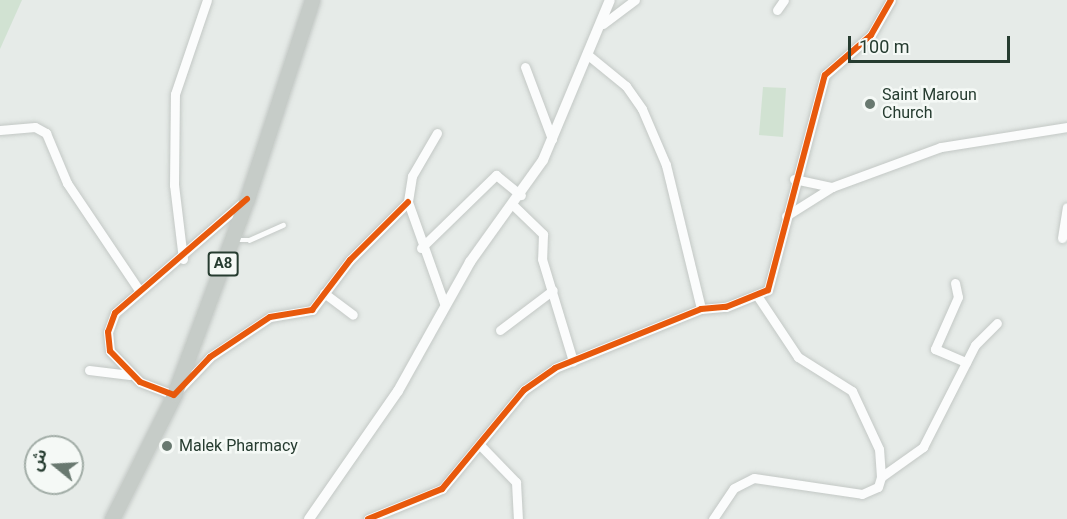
<!DOCTYPE html>
<html>
<head>
<meta charset="utf-8">
<style>
	body { margin:0 }
	#map { position:relative; width:1067px; height:519px; overflow:hidden; background:#e6ebe8; font-family:Roboto,"Noto Sans Arabic",sans-serif }
	div>[style] { position:absolute }
	[style*='--x'] { left:calc(var(--x)*1px); top:calc(var(--y)*1px); width:calc(var(--w)*1px); rotate:calc(var(--a)*1deg) }
	.green>* { inset:0; background:#d1e2d2 }
	.roads { filter:drop-shadow(0 0 2px #c3c8c5) drop-shadow(0 0 2px #c3c8c5) }
	.service>* { height:4.5px; margin:-2.25px; padding:0 2.25px; transform-origin:2.25px; border-radius:2.25px; background:#fbfcfc }
	.minor>* { height:9px; margin:-4.5px; padding:0 4.5px; transform-origin:4.5px; border-radius:4.5px; background:#fbfcfc }
	.tertiary>* { height:10px; margin:-5px; padding:0 5px; transform-origin:5px; border-radius:5px; background:#fbfcfc }
	.trunk>* { height:15px; margin:-7.5px; padding:0 7.5px; transform-origin:7.5px; border-radius:7.5px; background:#c6ccc8 }
	.cycleway>* { height:6px; margin:-3px; padding:0 3px; transform-origin:3px; border-radius:3px; background:#e8590c }
	.dots>* { width:16px; height:16px; translate:-50% -50%; box-sizing:border-box; border:3px solid #f5f9f6; border-radius:50% }
	span { translate:-50% -50%; white-space:nowrap; text-align:center; line-height:1.15; -webkit-text-stroke:5px #f5f9f6; paint-order:stroke }
	.shield-label span { padding:2px 4px; background:#f5f9f6; border:2px solid; border-radius:4px; -webkit-text-stroke-width:0 }
	.shield-label { font-size:15px; color:#263c30; font-weight:700 }
	.poi-label { font-size:16px; color:#263c30 }
	.left { translate:0 -50%; text-align:left }
	.north { position:absolute; left:24px; top:435px; width:60px; height:60px; box-sizing:border-box; background:#f5f9f6; border:2px solid #a2ada7; border-radius:50%; rotate:288deg; font-size:16px; font-weight:700; line-height:24px; text-align:center; color:#263c30 }
	.north::after { content:''; display:block; margin:auto; width:21px; height:27px; background:#697970; clip-path:polygon(50% 0,100% 100%,50% 72%,0 100%) }
	.scale { position:absolute; left:848px; top:36px; width:162px; height:27px; box-sizing:border-box; border:3px solid #263c30; border-top:0; padding-left:8px; font-size:18px; line-height:21px; white-space:nowrap; color:#263c30; -webkit-text-stroke:4px #f5f9f6; paint-order:stroke }
</style>
</head>
<body>
<div id="map">
	<div class="green">
		<div style="clip-path:polygon(0 0,22px 0,0 49px)"></div>
		<div style="clip-path:polygon(763px 87px,786px 88px,783px 137px,759px 135px)"></div>
	</div>
	<div class="roads">
		<div class="service">
			<div style="--x:234;--y:240;--w:15;--a:0"></div>
			<div style="--x:249;--y:240;--w:37;--a:-24"></div>
		</div>
		<div class="minor">
			<div style="--x:777;--y:10;--w:12;--a:-55"></div>
			<div style="--x:603;--y:24;--w:40;--a:-37"></div>
			<div style="--x:588;--y:55;--w:49;--a:39.2"></div>
			<div style="--x:626;--y:86;--w:28;--a:55"></div>
			<div style="--x:642;--y:109;--w:61;--a:66.8"></div>
			<div style="--x:666;--y:165;--w:148;--a:76.3"></div>
			<div style="--x:525;--y:67;--w:77;--a:69.4"></div>
			<div style="--x:0;--y:130;--w:35;--a:-5"></div>
			<div style="--x:35;--y:127;--w:13;--a:29"></div>
			<div style="--x:46;--y:133;--w:54;--a:67.2"></div>
			<div style="--x:67;--y:183;--w:129;--a:56.1"></div>
			<div style="--x:437;--y:133;--w:50;--a:120.2"></div>
			<div style="--x:412;--y:176;--w:26;--a:99"></div>
			<div style="--x:408;--y:202;--w:107;--a:70.4"></div>
			<div style="--x:794;--y:179;--w:39;--a:12"></div>
			<div style="--x:242;--y:203;--w:168;--a:139.1"></div>
			<div style="--x:115;--y:313;--w:20;--a:110"></div>
			<div style="--x:108;--y:332;--w:19;--a:84"></div>
			<div style="--x:110;--y:351;--w:43;--a:45.9"></div>
			<div style="--x:140;--y:382;--w:36;--a:21"></div>
			<div style="--x:174;--y:395;--w:52;--a:-46.5"></div>
			<div style="--x:210;--y:357;--w:72;--a:-33.7"></div>
			<div style="--x:270;--y:317;--w:43;--a:-9.5"></div>
			<div style="--x:312;--y:310;--w:63;--a:-52.8"></div>
			<div style="--x:350;--y:260;--w:82;--a:-45"></div>
			<div style="--x:513;--y:205;--w:42;--a:44"></div>
			<div style="--x:543;--y:234;--w:25;--a:92"></div>
			<div style="--x:542;--y:259;--w:107;--a:73.1"></div>
			<div style="--x:786;--y:216;--w:54;--a:-32.2"></div>
			<div style="--x:832;--y:187;--w:116;--a:-20.2"></div>
			<div style="--x:941;--y:147;--w:128;--a:-9"></div>
			<div style="--x:1062;--y:238;--w:31;--a:-81"></div>
			<div style="--x:421;--y:248;--w:105;--a:-44.2"></div>
			<div style="--x:496;--y:175;--w:32;--a:39"></div>
			<div style="--x:183;--y:259;--w:75;--a:-96.9"></div>
			<div style="--x:174;--y:185;--w:91;--a:-89.4"></div>
			<div style="--x:175;--y:94;--w:99;--a:-71.2"></div>
			<div style="--x:955;--y:283;--w:14;--a:78"></div>
			<div style="--x:958;--y:297;--w:57;--a:113.9"></div>
			<div style="--x:935;--y:349;--w:34;--a:23"></div>
			<div style="--x:324;--y:293;--w:36;--a:37"></div>
			<div style="--x:500;--y:330;--w:66;--a:-37"></div>
			<div style="--x:89;--y:370;--w:41;--a:7"></div>
			<div style="--x:480;--y:445;--w:52;--a:45.8"></div>
			<div style="--x:516;--y:482;--w:37;--a:87"></div>
			<div style="--x:881;--y:477;--w:52;--a:-35.5"></div>
			<div style="--x:923;--y:447;--w:114;--a:-63"></div>
			<div style="--x:975;--y:345;--w:31;--a:-45"></div>
			<div style="--x:368;--y:519;--w:80;--a:-22.1"></div>
			<div style="--x:442;--y:489;--w:129;--a:-50.4"></div>
			<div style="--x:524;--y:390;--w:38;--a:-35"></div>
			<div style="--x:555;--y:368;--w:157;--a:-22"></div>
			<div style="--x:701;--y:309;--w:25;--a:-5"></div>
			<div style="--x:726;--y:307;--w:45;--a:-22"></div>
			<div style="--x:768;--y:290;--w:222;--a:-75.2"></div>
			<div style="--x:825;--y:75;--w:61;--a:-41"></div>
			<div style="--x:871;--y:35;--w:40;--a:-60.3"></div>
			<div style="--x:713;--y:519;--w:37;--a:-56"></div>
			<div style="--x:734;--y:488;--w:22;--a:-27"></div>
			<div style="--x:754;--y:478;--w:109;--a:8.4"></div>
			<div style="--x:862;--y:494;--w:17;--a:-24"></div>
			<div style="--x:878;--y:487;--w:10;--a:-73"></div>
			<div style="--x:881;--y:477;--w:28;--a:-94"></div>
			<div style="--x:879;--y:449;--w:64;--a:-115"></div>
			<div style="--x:852;--y:391;--w:64;--a:-147.8"></div>
			<div style="--x:798;--y:357;--w:72;--a:-123.7"></div>
		</div>
		<div class="tertiary">
			<div style="--x:309;--y:519;--w:156;--a:-55.2"></div>
			<div style="--x:398;--y:391;--w:148;--a:-60.8"></div>
			<div style="--x:470;--y:262;--w:125;--a:-54.4"></div>
			<div style="--x:543;--y:160;--w:173;--a:-67.3"></div>
		</div>
		<div class="trunk">
			<div style="--x:112;--y:519;--w:139;--a:-63.4"></div>
			<div style="--x:174;--y:395;--w:209;--a:-69.6"></div>
			<div style="--x:247;--y:199;--w:209;--a:-71.9"></div>
		</div>
	</div>
	<div class="cycleway">
		<div style="--x:247;--y:199;--w:174;--a:139.2"></div>
		<div style="--x:115;--y:313;--w:20;--a:110"></div>
		<div style="--x:108;--y:332;--w:19;--a:84"></div>
		<div style="--x:110;--y:351;--w:43;--a:45.9"></div>
		<div style="--x:140;--y:382;--w:36;--a:21"></div>
		<div style="--x:174;--y:395;--w:52;--a:-46.5"></div>
		<div style="--x:210;--y:357;--w:72;--a:-33.7"></div>
		<div style="--x:270;--y:317;--w:43;--a:-9.5"></div>
		<div style="--x:312;--y:310;--w:63;--a:-52.8"></div>
		<div style="--x:350;--y:260;--w:82;--a:-45"></div>
		<div style="--x:368;--y:519;--w:80;--a:-22.1"></div>
		<div style="--x:442;--y:489;--w:129;--a:-50.4"></div>
		<div style="--x:524;--y:390;--w:38;--a:-35"></div>
		<div style="--x:555;--y:368;--w:157;--a:-22"></div>
		<div style="--x:701;--y:309;--w:25;--a:-5"></div>
		<div style="--x:726;--y:307;--w:45;--a:-22"></div>
		<div style="--x:768;--y:290;--w:222;--a:-75.2"></div>
		<div style="--x:825;--y:75;--w:61;--a:-41"></div>
		<div style="--x:871;--y:35;--w:40;--a:-60.3"></div>
	</div>
	<div class="dots">
		<div style="left:870px;top:104px;background:#697970"></div>
		<div style="left:167px;top:446px;background:#697970"></div>
	</div>
	<div class="shield-label">
		<span style="left:223px;top:264px">A8</span>
	</div>
	<div class="poi-label">
		<span class="left" style="left:882px;top:104px">Saint Maroun<br>Church</span>
		<span class="left" style="left:179px;top:446px">Malek Pharmacy</span>
	</div>
	<div class="north">ش</div>
	<div class="scale">100 m</div>
</div>
</body>
</html>
